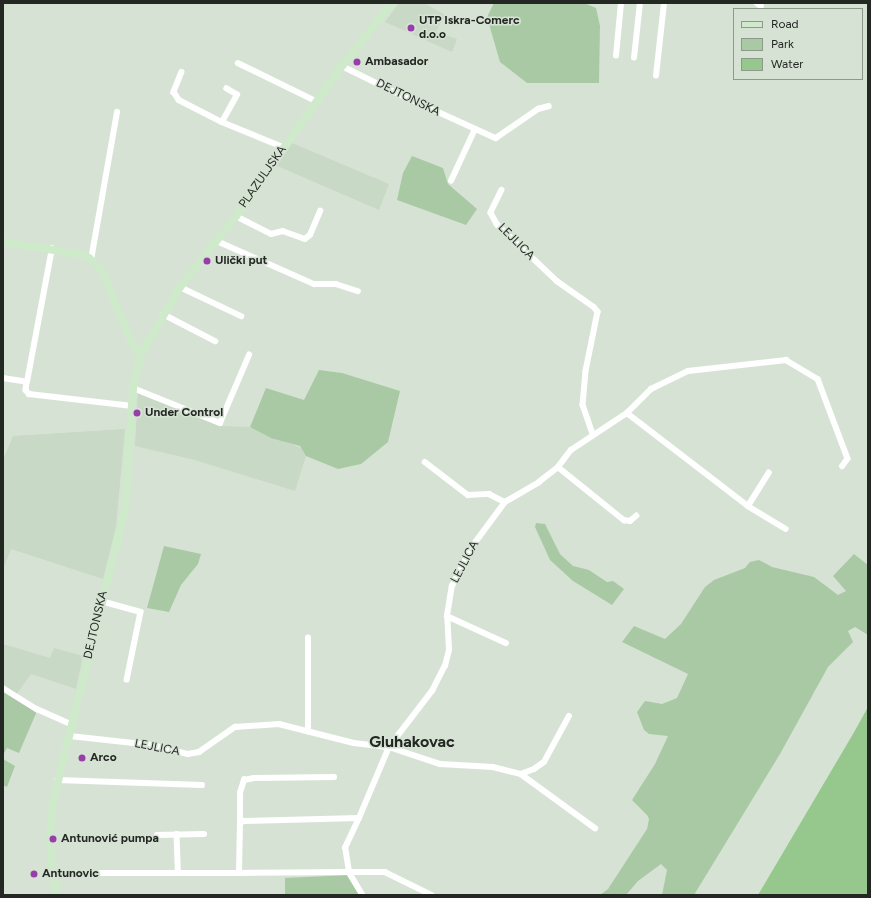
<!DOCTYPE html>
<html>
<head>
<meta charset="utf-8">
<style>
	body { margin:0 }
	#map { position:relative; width:871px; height:898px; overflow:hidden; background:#d6e3d4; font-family:Figtree,sans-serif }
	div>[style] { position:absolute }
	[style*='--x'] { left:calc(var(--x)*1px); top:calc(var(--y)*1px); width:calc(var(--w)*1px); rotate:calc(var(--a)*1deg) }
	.built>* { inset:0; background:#c8d9c5 }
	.green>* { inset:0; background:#a9c9a4 }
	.water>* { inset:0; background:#96c88e }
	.street>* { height:5.5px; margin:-2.75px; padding:0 2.75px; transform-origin:2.75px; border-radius:2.75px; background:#fff }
	.secondary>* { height:8px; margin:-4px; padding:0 4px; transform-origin:4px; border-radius:4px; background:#ceeaca }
	.dots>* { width:11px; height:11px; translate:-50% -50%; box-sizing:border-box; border:2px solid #d6e3d4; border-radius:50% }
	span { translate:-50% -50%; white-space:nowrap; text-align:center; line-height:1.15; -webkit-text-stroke:3px #d6e3d4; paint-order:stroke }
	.poi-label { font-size:12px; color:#242823; font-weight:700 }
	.left { translate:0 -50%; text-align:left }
	.street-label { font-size:12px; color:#242823 }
	.district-label { font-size:16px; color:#242823; font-weight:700 }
	.frame { position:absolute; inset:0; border:4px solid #242823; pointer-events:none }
	.legend { position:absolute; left:733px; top:8px; width:130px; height:72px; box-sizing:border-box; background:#d6e3d4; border:1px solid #8f988d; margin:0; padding:5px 7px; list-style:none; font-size:12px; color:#242823 }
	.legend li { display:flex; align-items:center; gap:8px; height:20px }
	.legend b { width:20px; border:1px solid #8f988d }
</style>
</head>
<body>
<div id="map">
	<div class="built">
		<div style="clip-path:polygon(399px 3px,424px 3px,445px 15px,436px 32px,457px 39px,452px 52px,385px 22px)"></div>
		<div style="clip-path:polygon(292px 143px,389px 184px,379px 210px,275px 165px)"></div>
		<div style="clip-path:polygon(138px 388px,219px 426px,250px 427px,301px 448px,306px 456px,295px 491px,195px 460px,135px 446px)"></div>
		<div style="clip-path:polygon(125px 429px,116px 527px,103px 579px,11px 549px,3px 569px,3px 460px,13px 436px)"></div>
		<div style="clip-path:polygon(3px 644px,50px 658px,54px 648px,83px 656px,76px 689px,31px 674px,16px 695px,3px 687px)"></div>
	</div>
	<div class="green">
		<div style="clip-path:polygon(494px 3px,584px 3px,596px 8px,600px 26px,599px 83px,527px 83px,500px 62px,487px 17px)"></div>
		<div style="clip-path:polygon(412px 156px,443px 168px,448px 184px,477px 209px,466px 225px,397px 200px,403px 173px)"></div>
		<div style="clip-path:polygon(319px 370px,342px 373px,400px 391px,388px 442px,361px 464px,338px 469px,306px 456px,300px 446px,271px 438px,250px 427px,266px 388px,304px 400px)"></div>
		<div style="clip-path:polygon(536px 523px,545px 524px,560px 554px,573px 566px,589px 570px,607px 582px,613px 581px,624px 589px,612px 605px,573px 581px,550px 560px,535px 527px)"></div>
		<div style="clip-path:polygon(164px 546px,201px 554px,198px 564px,181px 585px,169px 612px,147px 608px)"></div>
		<div style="clip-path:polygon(854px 554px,868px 565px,868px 635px,855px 627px,848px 631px,853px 642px,828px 667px,780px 754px,694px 895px,662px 895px,667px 870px,661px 864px,638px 881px,626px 895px,600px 895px,608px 889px,647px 829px,649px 819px,647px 815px,632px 800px,655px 764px,668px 736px,649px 734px,644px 730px,637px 712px,645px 701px,662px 704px,677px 698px,688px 674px,622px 642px,634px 626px,665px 639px,681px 624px,705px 587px,714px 580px,745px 568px,750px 562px,759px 560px,772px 567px,814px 577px,838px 595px,846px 591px,833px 576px)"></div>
		<div style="clip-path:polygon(3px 691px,37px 711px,19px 753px,7px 748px,3px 755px)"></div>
		<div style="clip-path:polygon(3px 759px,15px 766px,7px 787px,3px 785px)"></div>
		<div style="clip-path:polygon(349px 875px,360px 895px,285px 895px,285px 878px)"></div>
	</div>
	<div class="water">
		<div style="clip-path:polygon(868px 707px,868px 895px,758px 895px,853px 734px)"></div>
	</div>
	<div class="street">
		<div style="--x:757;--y:3;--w:5;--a:37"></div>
		<div style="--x:616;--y:56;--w:53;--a:-84.6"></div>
		<div style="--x:634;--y:58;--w:55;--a:-83.8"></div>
		<div style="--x:238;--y:63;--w:87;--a:26"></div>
		<div style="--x:342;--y:66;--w:66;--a:26.2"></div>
		<div style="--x:401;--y:95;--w:104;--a:24.4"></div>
		<div style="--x:496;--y:138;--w:51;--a:-34.6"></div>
		<div style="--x:538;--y:109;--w:11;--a:-15"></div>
		<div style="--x:182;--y:72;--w:22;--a:112"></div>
		<div style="--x:174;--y:92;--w:9;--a:58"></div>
		<div style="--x:179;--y:100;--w:48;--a:27.1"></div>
		<div style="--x:222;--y:122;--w:66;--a:22.3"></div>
		<div style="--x:656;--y:76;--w:73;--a:-83.7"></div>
		<div style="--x:222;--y:122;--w:31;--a:-61"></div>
		<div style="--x:237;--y:95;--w:12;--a:-149"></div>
		<div style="--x:451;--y:181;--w:57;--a:-65.2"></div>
		<div style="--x:502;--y:190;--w:25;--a:116"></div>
		<div style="--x:491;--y:213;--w:13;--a:61"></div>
		<div style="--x:497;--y:224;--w:83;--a:43.5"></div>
		<div style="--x:557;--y:281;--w:45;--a:35.1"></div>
		<div style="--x:594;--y:307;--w:6;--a:51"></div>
		<div style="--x:598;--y:312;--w:60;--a:101.5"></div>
		<div style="--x:586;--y:371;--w:34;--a:95"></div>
		<div style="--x:583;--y:405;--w:31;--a:71"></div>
		<div style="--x:236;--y:216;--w:39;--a:27"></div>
		<div style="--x:271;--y:234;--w:12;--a:-14"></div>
		<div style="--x:283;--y:231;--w:23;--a:20"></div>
		<div style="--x:305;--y:239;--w:6;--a:-39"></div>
		<div style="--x:310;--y:235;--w:26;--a:-67"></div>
		<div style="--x:217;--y:241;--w:106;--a:23.9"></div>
		<div style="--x:314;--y:284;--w:22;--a:0"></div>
		<div style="--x:336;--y:284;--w:23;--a:18"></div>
		<div style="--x:91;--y:260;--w:150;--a:-80"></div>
		<div style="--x:180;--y:287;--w:68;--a:25.4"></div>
		<div style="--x:163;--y:314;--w:59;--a:27.4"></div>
		<div style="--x:3;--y:378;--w:24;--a:9"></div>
		<div style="--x:27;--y:382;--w:8;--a:97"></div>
		<div style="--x:26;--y:390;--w:5;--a:53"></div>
		<div style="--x:29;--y:394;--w:104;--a:6.6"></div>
		<div style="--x:27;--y:382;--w:136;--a:-79.4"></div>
		<div style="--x:133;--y:388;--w:94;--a:21.9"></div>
		<div style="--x:220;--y:423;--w:74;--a:-66.9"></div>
		<div style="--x:627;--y:413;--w:34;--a:-45"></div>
		<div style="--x:651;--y:389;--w:41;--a:-25.9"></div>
		<div style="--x:688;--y:371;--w:99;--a:-6.4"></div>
		<div style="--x:786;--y:360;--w:37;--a:31"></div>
		<div style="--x:818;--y:379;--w:85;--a:69.4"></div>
		<div style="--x:848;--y:459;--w:9;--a:126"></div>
		<div style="--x:425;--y:462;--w:54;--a:37.5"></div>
		<div style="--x:468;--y:495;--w:21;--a:-3"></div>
		<div style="--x:489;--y:494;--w:18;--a:27"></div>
		<div style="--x:558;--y:467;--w:85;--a:38.8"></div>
		<div style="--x:624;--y:520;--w:6;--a:9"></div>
		<div style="--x:630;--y:521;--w:8;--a:-40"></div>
		<div style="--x:748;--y:506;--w:39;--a:-58"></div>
		<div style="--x:101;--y:601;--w:41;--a:15.4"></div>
		<div style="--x:141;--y:612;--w:69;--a:101.6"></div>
		<div style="--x:447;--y:616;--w:65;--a:24.6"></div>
		<div style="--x:3;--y:688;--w:40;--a:32"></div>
		<div style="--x:37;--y:709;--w:39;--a:24"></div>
		<div style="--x:308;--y:732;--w:94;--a:-90"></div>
		<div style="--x:70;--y:736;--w:82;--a:6.3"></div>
		<div style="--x:152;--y:745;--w:37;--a:14"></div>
		<div style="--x:188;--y:754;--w:11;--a:-10"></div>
		<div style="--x:199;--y:752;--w:44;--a:-34.8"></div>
		<div style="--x:235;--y:727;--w:44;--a:-3.9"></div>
		<div style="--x:279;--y:724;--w:77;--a:14.2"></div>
		<div style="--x:354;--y:743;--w:35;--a:7"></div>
		<div style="--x:389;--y:747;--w:54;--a:18.4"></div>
		<div style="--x:440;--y:764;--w:53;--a:3.2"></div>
		<div style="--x:493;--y:767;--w:29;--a:14"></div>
		<div style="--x:521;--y:774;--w:14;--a:-21"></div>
		<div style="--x:534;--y:769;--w:12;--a:-35"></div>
		<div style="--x:544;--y:762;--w:52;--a:-61.5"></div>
		<div style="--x:521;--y:774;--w:92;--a:36.1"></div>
		<div style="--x:57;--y:780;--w:145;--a:2"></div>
		<div style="--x:240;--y:823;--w:30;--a:-90"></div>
		<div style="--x:240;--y:793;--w:14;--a:-73"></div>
		<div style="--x:244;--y:780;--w:10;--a:-11"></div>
		<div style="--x:254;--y:778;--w:80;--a:-0.7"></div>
		<div style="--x:177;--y:834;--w:38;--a:88"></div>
		<div style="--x:157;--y:835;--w:47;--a:-1.2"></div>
		<div style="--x:349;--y:872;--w:36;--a:0"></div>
		<div style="--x:385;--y:872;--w:52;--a:26.1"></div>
		<div style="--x:349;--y:872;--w:27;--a:59"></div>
		<div style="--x:52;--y:873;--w:187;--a:0"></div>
		<div style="--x:239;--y:873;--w:50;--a:-88.9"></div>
		<div style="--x:240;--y:823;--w:4;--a:-27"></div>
		<div style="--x:244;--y:821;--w:115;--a:-1.5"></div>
		<div style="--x:359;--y:818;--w:77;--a:-67.1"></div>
		<div style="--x:389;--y:747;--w:71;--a:-52.5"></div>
		<div style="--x:432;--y:691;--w:28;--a:-63"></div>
		<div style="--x:445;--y:666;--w:16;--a:-76"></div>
		<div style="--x:449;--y:650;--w:34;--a:-93"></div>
		<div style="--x:447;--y:616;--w:30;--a:-81"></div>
		<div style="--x:452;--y:586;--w:42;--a:-63.4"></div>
		<div style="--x:471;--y:548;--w:57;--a:-53.5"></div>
		<div style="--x:505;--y:502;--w:39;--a:-30"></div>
		<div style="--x:539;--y:482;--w:24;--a:-38"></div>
		<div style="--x:558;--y:467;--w:21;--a:-53"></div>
		<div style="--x:571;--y:450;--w:67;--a:-33.5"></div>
		<div style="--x:627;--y:413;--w:153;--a:37.5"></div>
		<div style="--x:748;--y:506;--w:44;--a:31.2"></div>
		<div style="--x:239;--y:873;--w:110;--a:-0.5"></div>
		<div style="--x:349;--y:872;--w:24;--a:-99"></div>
		<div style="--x:345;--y:848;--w:33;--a:-65"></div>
	</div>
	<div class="secondary">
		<div style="--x:3;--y:242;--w:78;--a:8.9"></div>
		<div style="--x:80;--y:254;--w:10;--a:24"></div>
		<div style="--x:89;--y:258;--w:18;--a:45"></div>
		<div style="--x:102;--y:271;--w:81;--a:67.5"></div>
		<div style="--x:133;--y:346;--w:11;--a:45"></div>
		<div style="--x:56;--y:895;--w:48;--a:-97.1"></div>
		<div style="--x:50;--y:847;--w:37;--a:-88"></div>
		<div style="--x:51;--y:810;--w:292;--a:-76.2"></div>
		<div style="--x:121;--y:526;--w:27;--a:-80"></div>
		<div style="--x:126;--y:499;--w:111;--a:-86.4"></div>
		<div style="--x:133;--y:388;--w:35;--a:-77"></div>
		<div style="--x:141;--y:354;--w:78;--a:-59.8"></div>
		<div style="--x:180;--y:287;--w:90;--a:-51.7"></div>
		<div style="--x:236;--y:216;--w:184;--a:-54.8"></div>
		<div style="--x:342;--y:66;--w:80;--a:-51.6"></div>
	</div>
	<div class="dots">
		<div style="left:411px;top:28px;background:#983ea9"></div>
		<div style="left:357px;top:62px;background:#983ea9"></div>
		<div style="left:207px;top:261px;background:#983ea9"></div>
		<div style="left:137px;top:413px;background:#983ea9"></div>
		<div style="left:82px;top:758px;background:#983ea9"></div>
		<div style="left:53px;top:839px;background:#983ea9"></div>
		<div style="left:34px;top:874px;background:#983ea9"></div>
	</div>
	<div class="poi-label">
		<span class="left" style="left:419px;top:28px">UTP Iskra-Comerc<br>d.o.o</span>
		<span class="left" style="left:365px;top:62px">Ambasador</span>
		<span class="left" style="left:215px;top:261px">Ulički put</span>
		<span class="left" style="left:145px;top:413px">Under Control</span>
		<span class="left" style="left:90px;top:758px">Arco</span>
		<span class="left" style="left:61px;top:839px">Antunović pumpa</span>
		<span class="left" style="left:42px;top:874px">Antunovic</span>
	</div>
	<div class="street-label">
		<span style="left:408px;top:98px;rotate:26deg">DEJTONSKA</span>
		<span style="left:263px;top:177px;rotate:-55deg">PLAZULJSKA</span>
		<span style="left:516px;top:242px;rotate:45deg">LEJLICA</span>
		<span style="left:465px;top:562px;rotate:-62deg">LEJLICA</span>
		<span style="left:96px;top:625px;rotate:-77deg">DEJTONSKA</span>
		<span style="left:157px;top:748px;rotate:11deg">LEJLICA</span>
	</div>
	<div class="district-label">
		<span style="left:412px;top:742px">Gluhakovac</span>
	</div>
	<div class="frame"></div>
	<ul class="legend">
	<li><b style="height:5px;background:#ceeaca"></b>Road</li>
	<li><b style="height:11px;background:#a9c9a4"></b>Park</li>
	<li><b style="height:11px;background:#96c88e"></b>Water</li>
	</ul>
</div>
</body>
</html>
